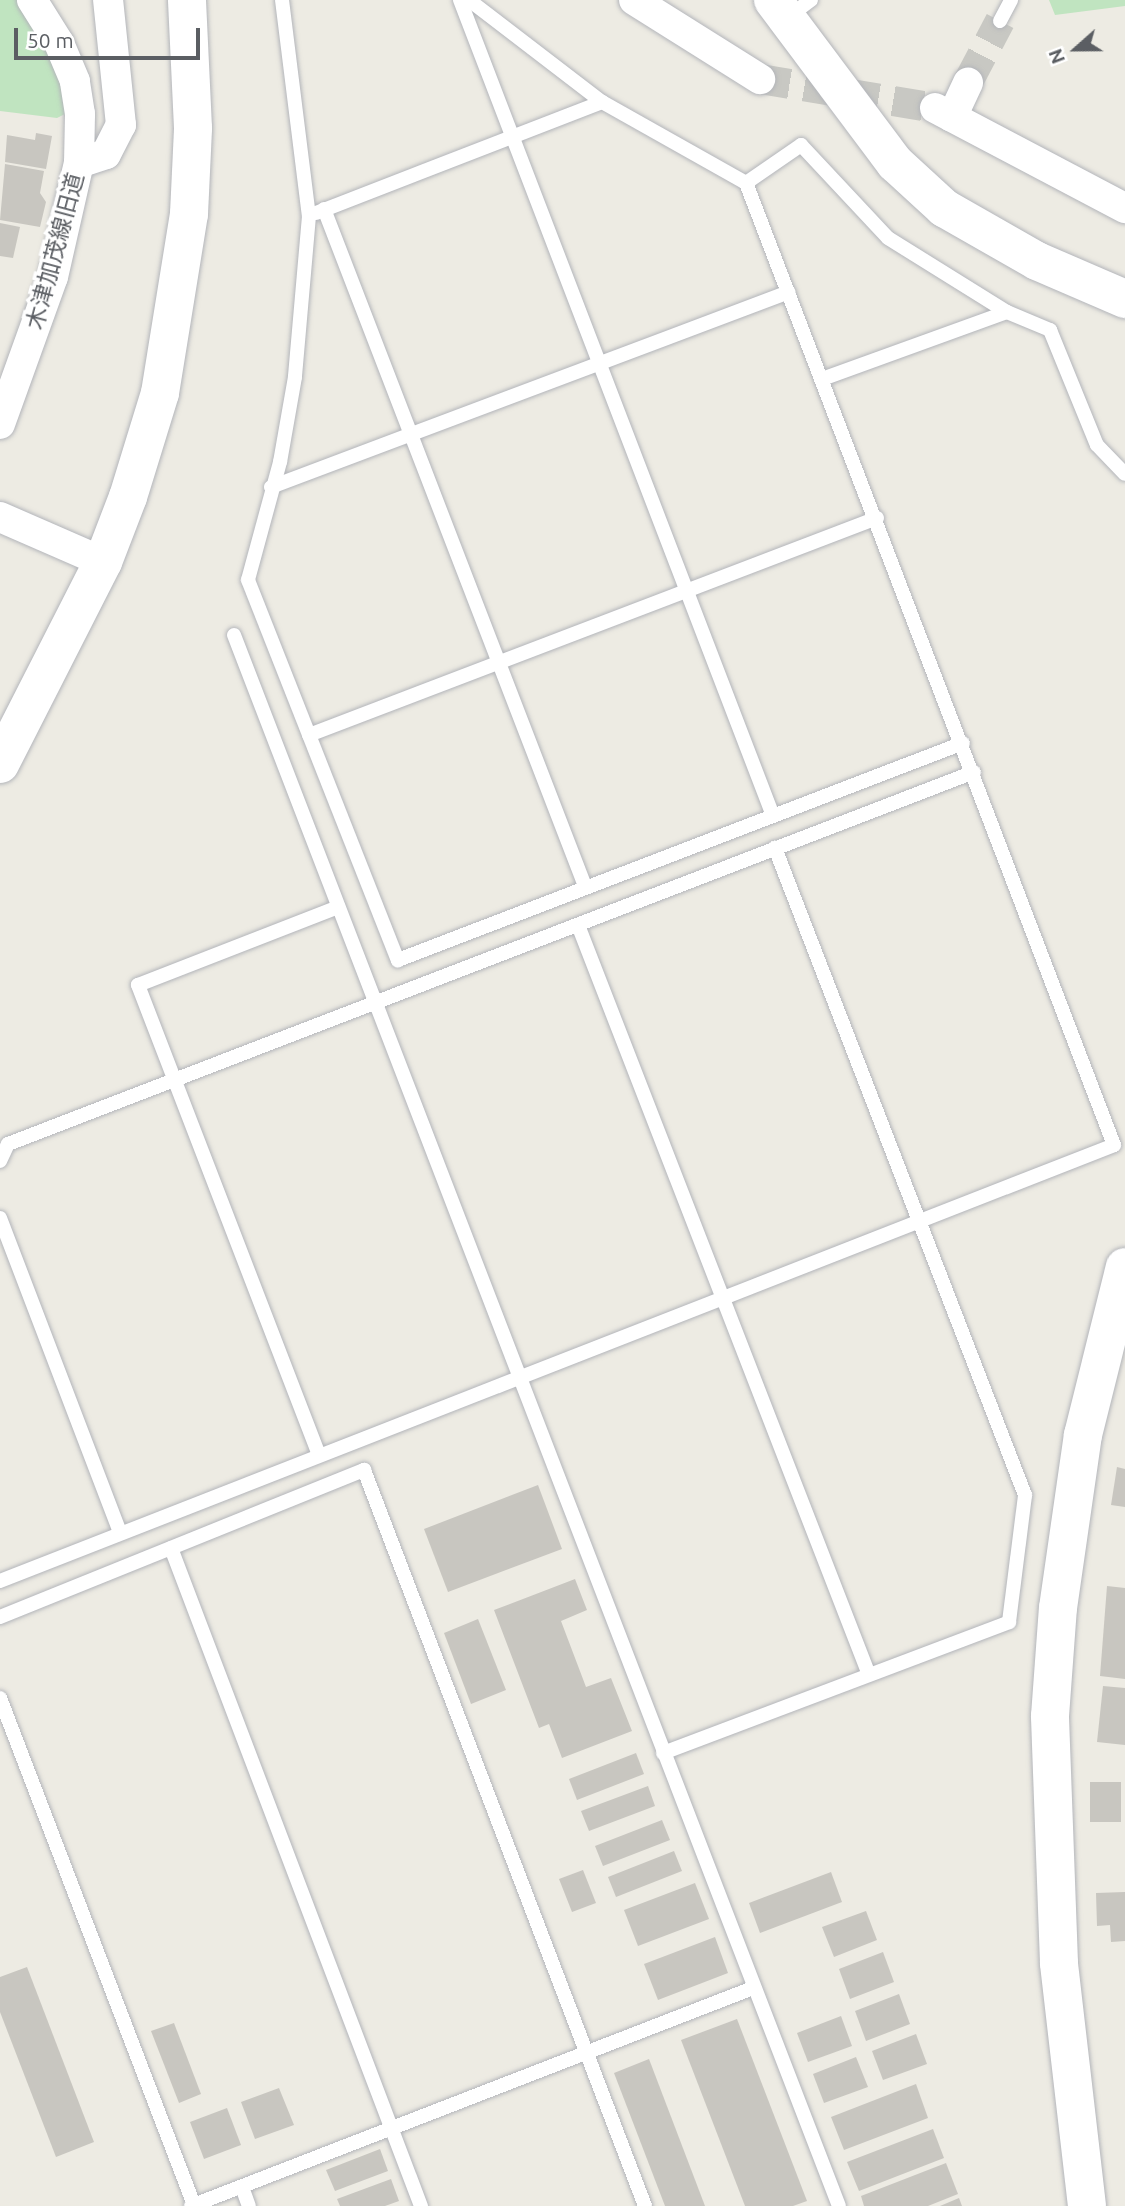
<!DOCTYPE html>
<html>
<head>
<meta charset="utf-8">
<style>
	body { margin:0 }
	#map { position:relative; width:1125px; height:2206px; overflow:hidden; background:#edebe3; font-family:Ubuntu,"Noto Sans JP",sans-serif }
	div>[style] { position:absolute }
	[style*='--x'] { left:calc(var(--x)*1px); top:calc(var(--y)*1px); width:calc(var(--w)*1px); rotate:calc(var(--a)*1deg) }
	.green>* { inset:0; background:#c0e4c0 }
	.building>* { inset:0; background:#c8c6c0 }
	.street-tunnel>* { height:30px; margin-top:-15px; transform-origin:0; background:repeating-linear-gradient(90deg,#c8c8c3 0 30px,transparent 0 45px) }
	.roads { filter:drop-shadow(0 0 2px #b3b5ba) drop-shadow(0 0 2px #b3b5ba) }
	.lane>* { height:14px; margin:-7px; padding:0 7px; transform-origin:7px; border-radius:7px; background:#fff }
	.street>* { height:30px; margin:-15px; padding:0 15px; transform-origin:15px; border-radius:15px; background:#fff }
	.secondary>* { height:38px; margin:-19px; padding:0 19px; transform-origin:19px; border-radius:19px; background:#fff }
	span { translate:-50% -50%; white-space:nowrap; text-align:center; line-height:1.15; -webkit-text-stroke:7px #fff; paint-order:stroke }
	.street-label { font-size:23px; color:#5b5e63 }
	.north { position:absolute; left:1041px; top:14px; width:70px; height:70px; -webkit-text-stroke:5px #fff; paint-order:stroke; rotate:249deg; font-size:19px; font-weight:700; line-height:28px; text-align:center; color:#5b5e63 }
	.north::after { content:''; display:block; margin:auto; width:24px; height:32px; background:#5b5e63; clip-path:polygon(50% 0,100% 100%,50% 72%,0 100%) }
	.scale { position:absolute; left:14px; top:28px; width:186px; height:32px; box-sizing:border-box; border:4px solid #5b5e63; border-top:0; padding-left:9px; font-size:21px; line-height:24px; white-space:nowrap; color:#5b5e63; -webkit-text-stroke:5px #fff; paint-order:stroke }
</style>
</head>
<body>
<div id="map">
	<div class="green">
		<div style="clip-path:polygon(0 0,21px 0,62px 75px,67px 113px,57px 118px,0 111px)"></div>
		<div style="clip-path:polygon(1049px 0,1125px 0,1125px 6px,1055px 15px)"></div>
	</div>
	<div class="building">
		<div style="clip-path:polygon(36px 133px,52px 136px,46px 169px,5px 162px,7px 135px,35px 140px)"></div>
		<div style="clip-path:polygon(5px 164px,44px 171px,40px 193px,46px 202px,40px 227px,0 220px)"></div>
		<div style="clip-path:polygon(0 223px,20px 227px,13px 258px,0 256px)"></div>
		<div style="clip-path:polygon(1117px 1467px,1125px 1469px,1125px 1507px,1111px 1505px)"></div>
		<div style="clip-path:polygon(538px 1485px,562px 1549px,448px 1592px,424px 1529px)"></div>
		<div style="clip-path:polygon(575px 1579px,587px 1610px,561px 1621px,586px 1687px,611px 1678px,632px 1731px,562px 1758px,549px 1724px,539px 1728px,494px 1610px)"></div>
		<div style="clip-path:polygon(1107px 1586px,1125px 1588px,1125px 1679px,1100px 1676px)"></div>
		<div style="clip-path:polygon(478px 1619px,506px 1690px,471px 1704px,444px 1633px)"></div>
		<div style="clip-path:polygon(1103px 1686px,1125px 1688px,1125px 1745px,1097px 1742px)"></div>
		<div style="clip-path:polygon(636px 1753px,644px 1774px,577px 1800px,569px 1779px)"></div>
		<div style="clip-path:polygon(1090px 1782px,1121px 1782px,1121px 1822px,1090px 1822px)"></div>
		<div style="clip-path:polygon(648px 1786px,655px 1806px,589px 1831px,581px 1811px)"></div>
		<div style="clip-path:polygon(662px 1820px,670px 1840px,603px 1866px,595px 1846px)"></div>
		<div style="clip-path:polygon(674px 1851px,682px 1871px,616px 1897px,608px 1877px)"></div>
		<div style="clip-path:polygon(583px 1870px,596px 1903px,572px 1912px,559px 1879px)"></div>
		<div style="clip-path:polygon(831px 1872px,842px 1902px,760px 1933px,749px 1903px)"></div>
		<div style="clip-path:polygon(695px 1883px,709px 1919px,638px 1946px,624px 1910px)"></div>
		<div style="clip-path:polygon(1125px 1892px,1125px 1941px,1111px 1942px,1110px 1925px,1097px 1926px,1096px 1893px)"></div>
		<div style="clip-path:polygon(866px 1911px,877px 1940px,834px 1957px,822px 1927px)"></div>
		<div style="clip-path:polygon(715px 1937px,728px 1973px,658px 2000px,644px 1964px)"></div>
		<div style="clip-path:polygon(883px 1952px,894px 1982px,850px 1999px,839px 1969px)"></div>
		<div style="clip-path:polygon(27px 1967px,94px 2142px,56px 2157px,0 2012px,0 1977px)"></div>
		<div style="clip-path:polygon(899px 1994px,910px 2024px,866px 2041px,855px 2011px)"></div>
		<div style="clip-path:polygon(841px 2016px,852px 2046px,808px 2062px,797px 2033px)"></div>
		<div style="clip-path:polygon(737px 2019px,807px 2201px,793px 2206px,745px 2206px,681px 2040px)"></div>
		<div style="clip-path:polygon(174px 2023px,201px 2094px,179px 2103px,151px 2031px)"></div>
		<div style="clip-path:polygon(916px 2034px,927px 2064px,883px 2080px,872px 2051px)"></div>
		<div style="clip-path:polygon(856px 2057px,868px 2087px,824px 2103px,813px 2074px)"></div>
		<div style="clip-path:polygon(649px 2059px,705px 2206px,665px 2206px,614px 2073px)"></div>
		<div style="clip-path:polygon(916px 2084px,928px 2118px,844px 2150px,831px 2117px)"></div>
		<div style="clip-path:polygon(279px 2088px,294px 2125px,255px 2139px,241px 2102px)"></div>
		<div style="clip-path:polygon(227px 2108px,241px 2145px,204px 2159px,190px 2122px)"></div>
		<div style="clip-path:polygon(933px 2129px,944px 2158px,859px 2191px,847px 2162px)"></div>
		<div style="clip-path:polygon(380px 2149px,388px 2171px,335px 2191px,326px 2170px)"></div>
		<div style="clip-path:polygon(946px 2163px,958px 2194px,928px 2206px,864px 2206px,861px 2196px)"></div>
		<div style="clip-path:polygon(391px 2179px,399px 2201px,385px 2206px,340px 2206px,337px 2199px)"></div>
		<div style="clip-path:polygon(959px 2198px,962px 2206px,940px 2206px)"></div>
	</div>
	<div class="street-tunnel">
		<div style="--x:760;--y:79;--w:177;--a:9.4"></div>
		<div style="--x:968;--y:82;--w:69;--a:-62.3"></div>
	</div>
	<div class="roads">
		<div class="lane">
			<div style="--x:282;--y:0;--w:218;--a:82.9"></div>
			<div style="--x:309;--y:216;--w:162;--a:95"></div>
			<div style="--x:295;--y:377;--w:86;--a:100"></div>
			<div style="--x:280;--y:462;--w:122;--a:105.2"></div>
			<div style="--x:248;--y:580;--w:409;--a:68.5"></div>
			<div style="--x:398;--y:960;--w:605;--a:-21.01"></div>
			<div style="--x:460;--y:0;--w:874;--a:69.01"></div>
			<div style="--x:787;--y:18;--w:30;--a:-37"></div>
			<div style="--x:1000;--y:21;--w:24;--a:-62"></div>
			<div style="--x:746;--y:183;--w:67;--a:-34.6"></div>
			<div style="--x:801;--y:145;--w:127;--a:46.9"></div>
			<div style="--x:888;--y:238;--w:140;--a:31.9"></div>
			<div style="--x:1007;--y:312;--w:197;--a:160.1"></div>
			<div style="--x:324;--y:209;--w:726;--a:68.92"></div>
			<div style="--x:316;--y:213;--w:307;--a:-21.2"></div>
			<div style="--x:1007;--y:312;--w:47;--a:22.7"></div>
			<div style="--x:1050;--y:330;--w:124;--a:67.8"></div>
			<div style="--x:1097;--y:445;--w:40;--a:46"></div>
			<div style="--x:271;--y:487;--w:553;--a:-20.63"></div>
			<div style="--x:234;--y:635;--w:1683;--a:68.94"></div>
			<div style="--x:309;--y:735;--w:608;--a:-20.91"></div>
			<div style="--x:578;--y:925;--w:804;--a:68.79"></div>
			<div style="--x:0;--y:1161;--w:19;--a:-65"></div>
			<div style="--x:8;--y:1144;--w:1035;--a:-21.06"></div>
			<div style="--x:0;--y:1218;--w:336;--a:69.1"></div>
			<div style="--x:319;--y:1455;--w:504;--a:-111.06"></div>
			<div style="--x:138;--y:985;--w:215;--a:-21.3"></div>
			<div style="--x:171;--y:1548;--w:704;--a:69.2"></div>
			<div style="--x:0;--y:1581;--w:1196;--a:-21.37"></div>
			<div style="--x:1114;--y:1145;--w:1030;--a:-110.93"></div>
			<div style="--x:746;--y:183;--w:165;--a:-150.6"></div>
			<div style="--x:602;--y:102;--w:168;--a:-142.5"></div>
			<div style="--x:0;--y:1617;--w:393;--a:-22"></div>
			<div style="--x:364;--y:1470;--w:788;--a:69.1"></div>
			<div style="--x:0;--y:1698;--w:543;--a:69.06"></div>
			<div style="--x:663;--y:1753;--w:370;--a:-20.7"></div>
			<div style="--x:1009;--y:1622;--w:128;--a:-82.8"></div>
			<div style="--x:1025;--y:1495;--w:694;--a:-111.13"></div>
			<div style="--x:242;--y:2187;--w:20;--a:70"></div>
			<div style="--x:191;--y:2206;--w:603;--a:-21.2"></div>
		</div>
		<div class="street">
			<div style="--x:634;--y:0;--w:149;--a:32.1"></div>
			<div style="--x:935;--y:108;--w:215;--a:27.8"></div>
			<div style="--x:952;--y:117;--w:38;--a:-65"></div>
			<div style="--x:79;--y:163;--w:28;--a:-18"></div>
			<div style="--x:106;--y:154;--w:33;--a:-63"></div>
			<div style="--x:121;--y:125;--w:126;--a:-95.9"></div>
			<div style="--x:0;--y:424;--w:156;--a:-70.2"></div>
			<div style="--x:53;--y:277;--w:117;--a:-77.2"></div>
			<div style="--x:79;--y:163;--w:49;--a:-88.8"></div>
			<div style="--x:80;--y:114;--w:33;--a:-99"></div>
			<div style="--x:75;--y:81;--w:41;--a:-112.8"></div>
			<div style="--x:59;--y:43;--w:51;--a:-122.1"></div>
			<div style="--x:0;--y:517;--w:112;--a:23.6"></div>
		</div>
		<div class="secondary">
			<div style="--x:773;--y:0;--w:204;--a:53.2"></div>
			<div style="--x:895;--y:163;--w:67;--a:42.6"></div>
			<div style="--x:944;--y:208;--w:107;--a:29.7"></div>
			<div style="--x:1037;--y:261;--w:96;--a:23.4"></div>
			<div style="--x:0;--y:764;--w:227;--a:-63"></div>
			<div style="--x:103;--y:562;--w:70;--a:-69"></div>
			<div style="--x:128;--y:497;--w:109;--a:-72.9"></div>
			<div style="--x:160;--y:393;--w:181;--a:-80.8"></div>
			<div style="--x:189;--y:214;--w:86;--a:-87.3"></div>
			<div style="--x:193;--y:128;--w:128;--a:-92.7"></div>
			<div style="--x:1087;--y:2206;--w:245;--a:-96.6"></div>
			<div style="--x:1059;--y:1963;--w:247;--a:-92.1"></div>
			<div style="--x:1050;--y:1716;--w:108;--a:-85.8"></div>
			<div style="--x:1058;--y:1608;--w:175;--a:-81.8"></div>
			<div style="--x:1083;--y:1435;--w:173;--a:-76"></div>
		</div>
	</div>
	<div class="street-label">
		<span style="left:55px;top:251px;rotate:-75deg">木津加茂線旧道</span>
	</div>
	<div class="north">N</div>
	<div class="scale">50 m</div>
</div>
</body>
</html>
